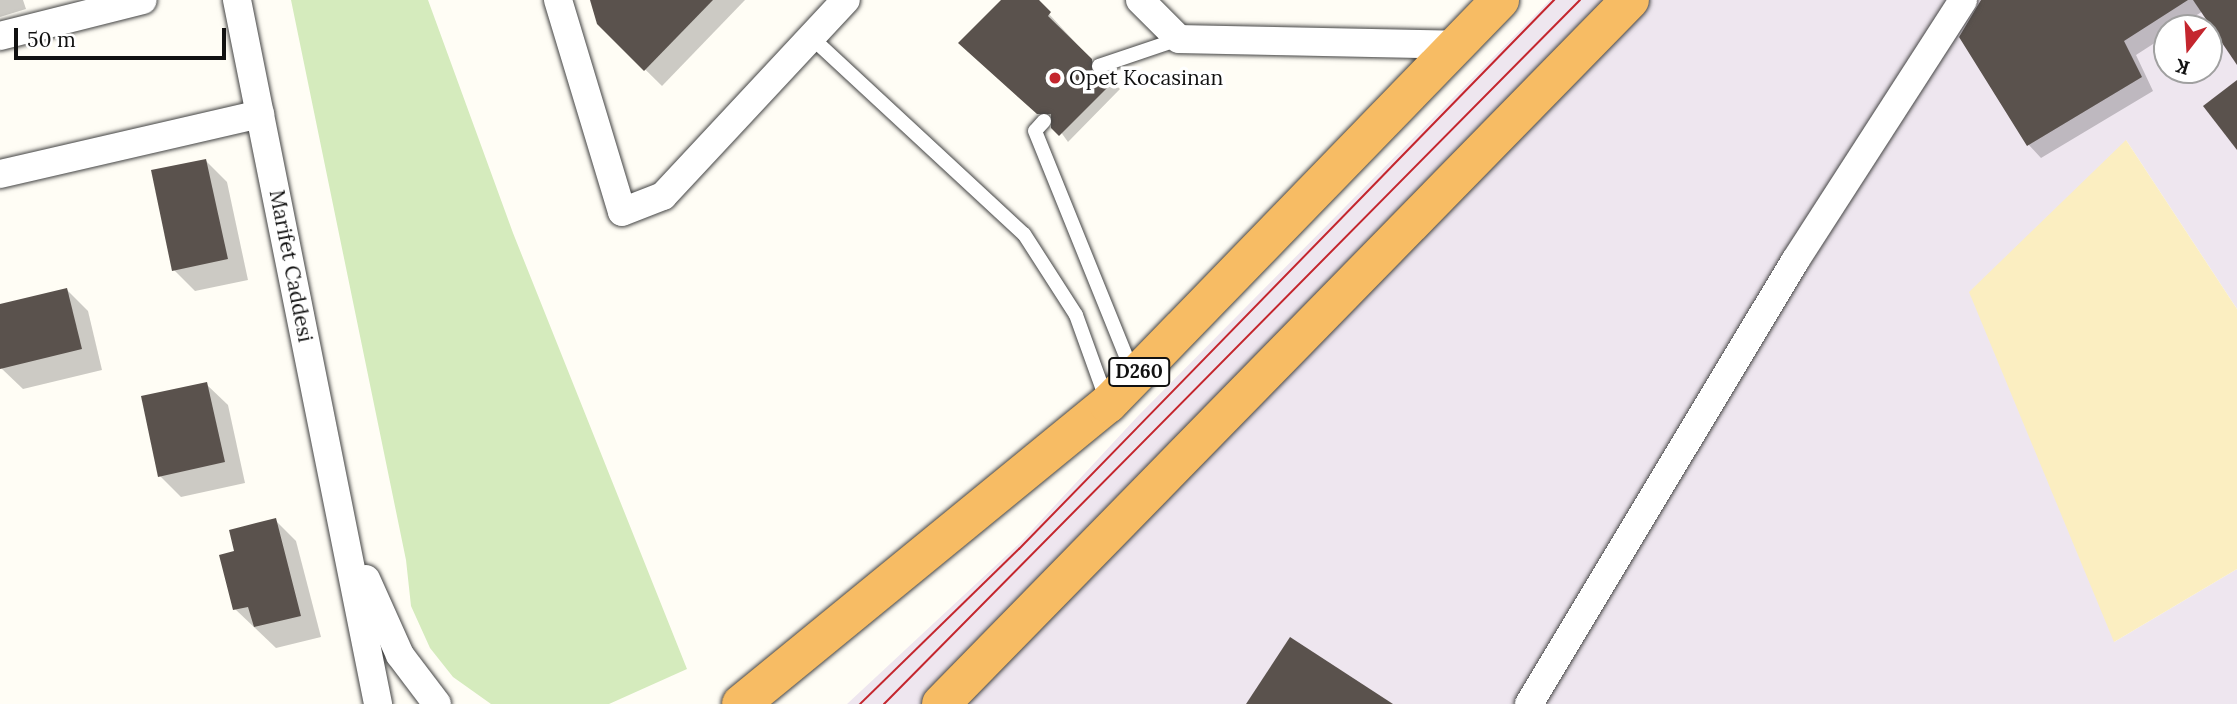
<!DOCTYPE html>
<html>
<head>
<meta charset="utf-8">
<style>
	body { margin:0 }
	#map { position:relative; width:2237px; height:704px; overflow:hidden; background:#fffdf5; font-family:Lora,serif }
	div>[style] { position:absolute }
	[style*='--x'] { left:calc(var(--x)*1px); top:calc(var(--y)*1px); width:calc(var(--w)*1px); rotate:calc(var(--a)*1deg) }
	.industrial>* { inset:0; background:#eee6ef }
	.green>* { inset:0; background:#d5ebbd }
	.sand>* { inset:0; background:#fbeec1 }
	.shadow>* { inset:0; background:#0003 }
	.building>* { inset:0; background:#5a524d }
	.roads { filter:drop-shadow(0 0 2px #444) drop-shadow(0 0 2px #444) }
	.service>* { height:14px; margin:-7px; padding:0 7px; transform-origin:7px; border-radius:7px; background:#fff }
	.minor>* { height:28px; margin:-14px; padding:0 14px; transform-origin:14px; border-radius:14px; background:#fff }
	.trunk>* { height:38px; margin:-19px; padding:0 19px; transform-origin:19px; border-radius:19px; background:#f7bc64 }
	.tram>* { height:2px; margin:-1px; padding:0 1px; transform-origin:1px; border-radius:1px; background:#c4262e }
	.dots>* { width:19px; height:19px; translate:-50% -50%; box-sizing:border-box; border:4px solid #fff; border-radius:50% }
	span { translate:-50% -50%; white-space:nowrap; text-align:center; line-height:1.15; -webkit-text-stroke:7px #fff; paint-order:stroke }
	.shield-label span { padding:2px 5px; background:#fff; border:2px solid; border-radius:5px; -webkit-text-stroke-width:0 }
	.shield-label { font-size:19px; color:#111; font-weight:700 }
	.poi-label { font-size:21px; color:#111 }
	.left { translate:0 -50%; text-align:left }
	.street-label { font-size:21px; color:#111 }
	.north { position:absolute; left:2153px; top:14px; width:70px; height:70px; box-sizing:border-box; background:#fff; border:2px solid #a0a0a0; border-radius:50%; rotate:197deg; font-size:19px; font-weight:700; line-height:28px; text-align:center; color:#111 }
	.north::after { content:''; display:block; margin:auto; width:24px; height:32px; background:#c4262e; clip-path:polygon(50% 0,100% 100%,50% 72%,0 100%) }
	.scale { position:absolute; left:14px; top:28px; width:212px; height:32px; box-sizing:border-box; border:4px solid #111; border-top:0; padding-left:9px; font-size:21px; line-height:24px; white-space:nowrap; color:#111; -webkit-text-stroke:5px #fff; paint-order:stroke }
</style>
</head>
<body>
<div id="map">
	<div class="industrial">
		<div style="clip-path:polygon(evenodd,1550px 0,2237px 0,2237px 309px,2126px 140px,2114px 642px,2237px 569px,2237px 704px,847px 704px,1021px 542px,1137px 417px,1550px 0,2167px 28px,2209px 28px,2209px 70px,2167px 70px,2167px 28px)"></div>
	</div>
	<div class="green">
		<div style="clip-path:polygon(291px 0,428px 0,513px 233px,687px 669px,609px 704px,491px 704px,453px 677px,430px 648px,411px 606px,406px 560px)"></div>
	</div>
	<div class="sand">
		<div style="clip-path:polygon(2126px 140px,2237px 309px,2237px 569px,2114px 642px,1969px 292px)"></div>
	</div>
	<div class="shadow">
		<div style="clip-path:polygon(0 0,23px 0,26px 9px,0 17px)"></div>
		<div style="clip-path:polygon(592px 0,745px 0,662px 86px,598px 23px)"></div>
		<div style="clip-path:polygon(1004px 0,1036px 0,1099px 68px,1099px 75px,1106px 75px,1120px 89px,1068px 142px,1053px 121px,1047px 121px,968px 50px)"></div>
		<div style="clip-path:polygon(1983px 0,2237px 0,2237px 62px,2203px 11px,2177px 28px,2167px 28px,2167px 35px,2136px 55px,2153px 91px,2041px 158px,2028px 144px)"></div>
		<div style="clip-path:polygon(206px 161px,227px 182px,248px 280px,195px 291px,174px 270px)"></div>
		<div style="clip-path:polygon(67px 290px,88px 311px,102px 370px,23px 389px,1px 368px,0 306px)"></div>
		<div style="clip-path:polygon(206px 384px,228px 405px,245px 483px,181px 497px,160px 476px)"></div>
		<div style="clip-path:polygon(275px 520px,296px 541px,321px 637px,276px 648px,235px 609px,236px 552px)"></div>
	</div>
	<div class="building">
		<div style="clip-path:polygon(590px 0,713px 0,644px 71px,597px 24px)"></div>
		<div style="clip-path:polygon(1001px 0,1039px 0,1051px 12px,1048px 16px,1092px 59px,1092px 73px,1107px 74px,1114px 81px,1059px 136px,1051px 128px,1051px 114px,1037px 114px,958px 43px)"></div>
		<div style="clip-path:polygon(1981px 0,2188px 0,2124px 41px,2142px 77px,2027px 146px,1959px 37px)"></div>
		<div style="clip-path:polygon(2193px 0,2237px 0,2237px 65px)"></div>
		<div style="clip-path:polygon(2237px 80px,2237px 150px,2203px 106px)"></div>
		<div style="clip-path:polygon(206px 159px,228px 259px,172px 271px,151px 170px)"></div>
		<div style="clip-path:polygon(67px 288px,82px 349px,0 369px,0 304px)"></div>
		<div style="clip-path:polygon(207px 382px,225px 462px,158px 477px,141px 396px)"></div>
		<div style="clip-path:polygon(276px 518px,301px 616px,254px 627px,248px 607px,233px 610px,219px 555px,234px 551px,229px 530px)"></div>
		<div style="clip-path:polygon(1290px 637px,1393px 704px,1246px 704px)"></div>
	</div>
	<div class="roads">
		<div class="service">
			<div style="--x:811;--y:37;--w:290;--a:42.8"></div>
			<div style="--x:1024;--y:234;--w:96;--a:57.3"></div>
			<div style="--x:1076;--y:315;--w:91;--a:70.2"></div>
			<div style="--x:1099;--y:66;--w:84;--a:-18.6"></div>
			<div style="--x:1044;--y:121;--w:13;--a:132"></div>
			<div style="--x:1035;--y:131;--w:261;--a:68"></div>
		</div>
		<div class="minor">
			<div style="--x:237;--y:0;--w:718;--a:78.67"></div>
			<div style="--x:558;--y:0;--w:221;--a:73.2"></div>
			<div style="--x:622;--y:212;--w:44;--a:-21.3"></div>
			<div style="--x:663;--y:196;--w:268;--a:-47"></div>
			<div style="--x:1140;--y:0;--w:55;--a:45"></div>
			<div style="--x:1179;--y:39;--w:276;--a:1.2"></div>
			<div style="--x:0;--y:36;--w:147;--a:-14.1"></div>
			<div style="--x:0;--y:174;--w:267;--a:-13"></div>
			<div style="--x:366;--y:579;--w:83;--a:65.9"></div>
			<div style="--x:400;--y:655;--w:61;--a:52.9"></div>
			<div style="--x:1529;--y:704;--w:517;--a:-59.02"></div>
			<div style="--x:1795;--y:261;--w:310;--a:-57.2"></div>
		</div>
		<div class="trunk">
			<div style="--x:741;--y:704;--w:474;--a:-39.3"></div>
			<div style="--x:1108;--y:404;--w:563;--a:-45.86"></div>
			<div style="--x:941;--y:704;--w:985;--a:-45.62"></div>
		</div>
	</div>
	<div class="tram">
		<div style="--x:860;--y:704;--w:222;--a:-44.3"></div>
		<div style="--x:1019;--y:549;--w:767;--a:-45.74"></div>
		<div style="--x:884;--y:704;--w:990;--a:-45.33"></div>
	</div>
	<div class="dots">
		<div style="left:1055px;top:78px;background:#c4262e"></div>
	</div>
	<div class="shield-label">
		<span style="left:1139px;top:372px">D260</span>
	</div>
	<div class="poi-label">
		<span class="left" style="left:1069px;top:78px">Opet Kocasinan</span>
	</div>
	<div class="street-label">
		<span style="left:291px;top:266px;rotate:79deg">Marifet Caddesi</span>
	</div>
	<div class="north">K</div>
	<div class="scale">50 m</div>
</div>
</body>
</html>
